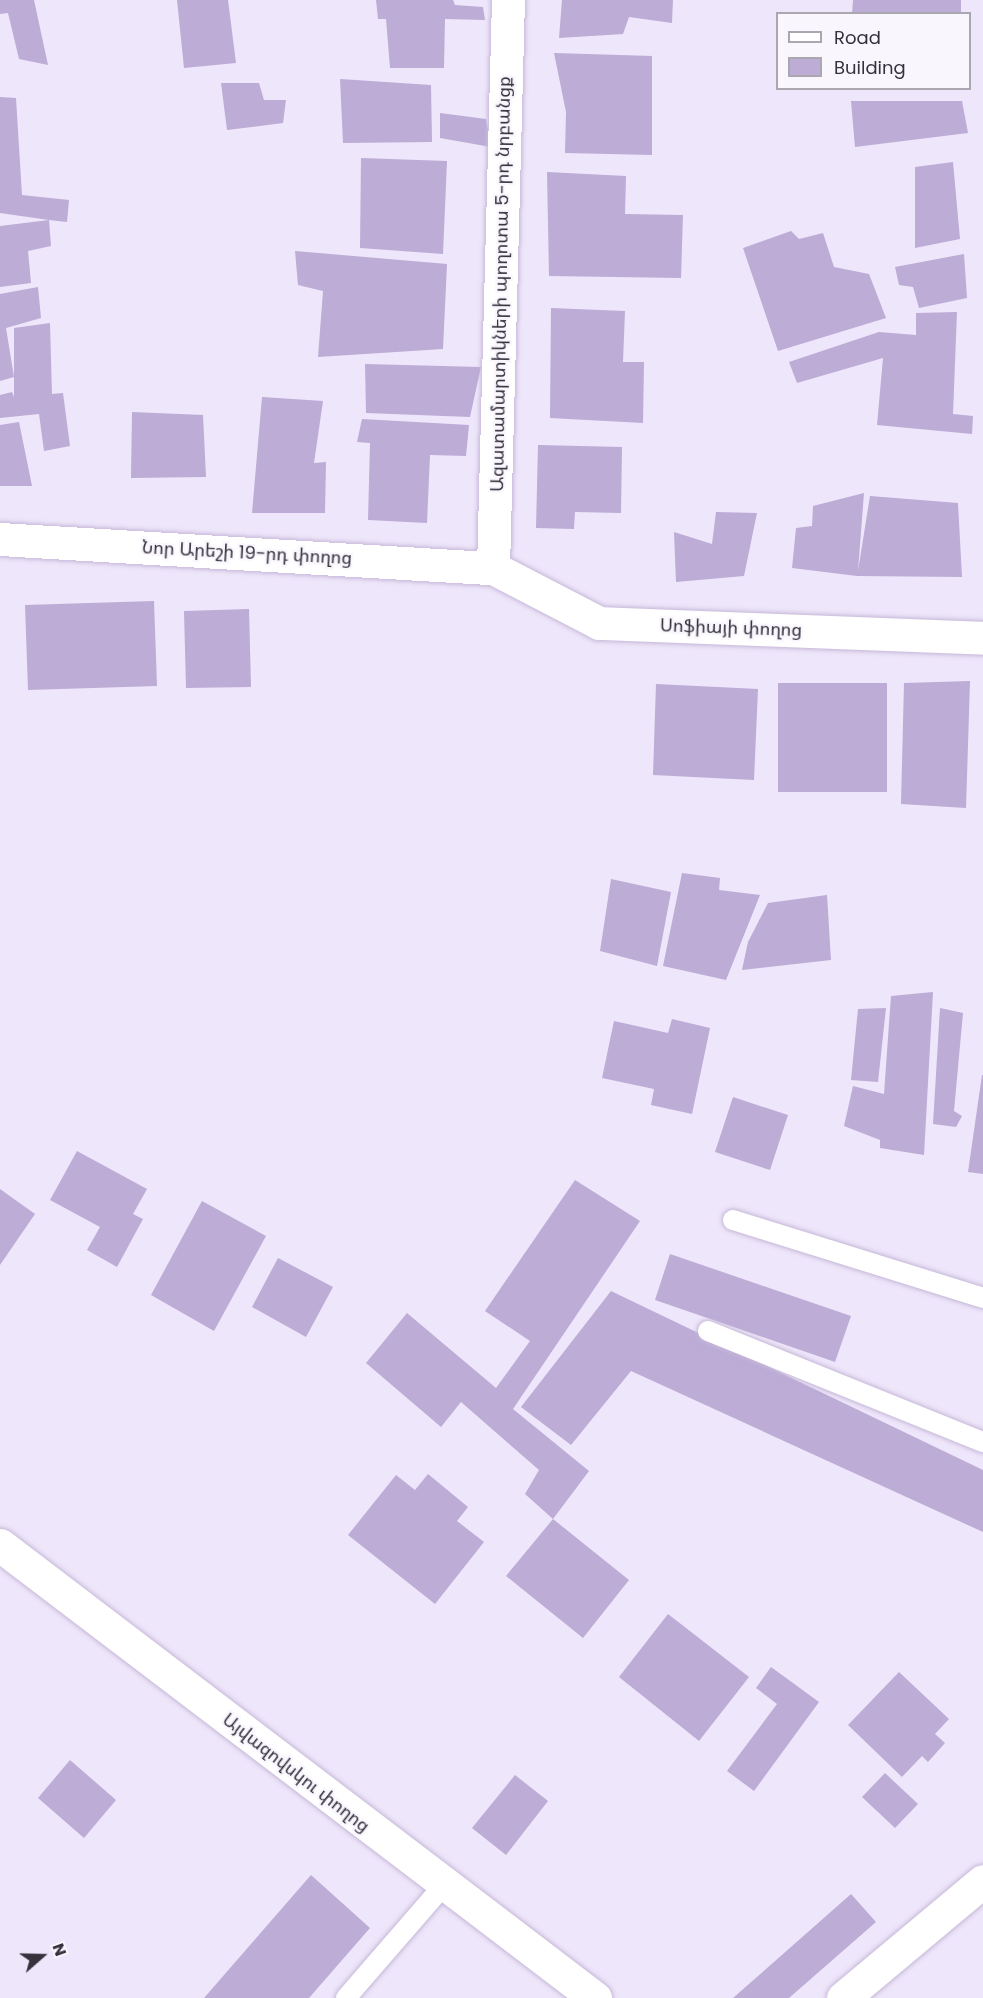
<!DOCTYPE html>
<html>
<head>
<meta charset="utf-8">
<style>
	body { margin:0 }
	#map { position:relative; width:983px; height:1998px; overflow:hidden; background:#eee6fa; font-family:Poppins,"Noto Sans Armenian",sans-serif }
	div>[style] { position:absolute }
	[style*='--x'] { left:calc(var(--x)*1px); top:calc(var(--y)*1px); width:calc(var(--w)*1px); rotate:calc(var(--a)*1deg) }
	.building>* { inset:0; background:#bcacd6 }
	.roads { filter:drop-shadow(0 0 2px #c6b8d8) drop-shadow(0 0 2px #c6b8d8) }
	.service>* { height:20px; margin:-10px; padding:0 10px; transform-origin:10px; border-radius:10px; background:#fff }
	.minor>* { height:33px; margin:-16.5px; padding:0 16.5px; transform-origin:16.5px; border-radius:16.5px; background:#fff }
	.secondary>* { height:33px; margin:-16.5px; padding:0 16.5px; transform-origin:16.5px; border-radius:16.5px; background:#fff }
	span { translate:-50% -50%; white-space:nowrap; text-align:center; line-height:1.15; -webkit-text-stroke:4.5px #f9f6fd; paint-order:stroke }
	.street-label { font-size:18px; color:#36313d }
	.legend { position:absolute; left:776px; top:12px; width:195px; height:78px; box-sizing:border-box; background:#f9f6fd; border:2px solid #aba7b0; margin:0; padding:8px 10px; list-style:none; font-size:18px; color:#36313d }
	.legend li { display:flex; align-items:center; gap:12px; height:30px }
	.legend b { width:30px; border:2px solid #aba7b0 }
	.north { position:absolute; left:12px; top:1926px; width:60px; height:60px; -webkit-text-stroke:4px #f9f6fd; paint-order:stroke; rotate:70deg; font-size:16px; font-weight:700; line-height:24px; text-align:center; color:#36313d }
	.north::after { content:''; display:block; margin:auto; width:21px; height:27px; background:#36313d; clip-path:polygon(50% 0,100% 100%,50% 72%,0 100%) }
</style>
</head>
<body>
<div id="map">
	<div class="building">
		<div style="clip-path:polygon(0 0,34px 0,48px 65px,19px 59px,8px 13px,0 14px)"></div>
		<div style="clip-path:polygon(177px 0,228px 0,236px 63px,184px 68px)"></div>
		<div style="clip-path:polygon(376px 0,453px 0,455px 5px,483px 7px,485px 20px,445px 19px,444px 68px,390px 68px,386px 19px,378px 19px)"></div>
		<div style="clip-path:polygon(562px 0,673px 0,672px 23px,629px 17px,623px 34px,559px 38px)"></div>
		<div style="clip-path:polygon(853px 0,961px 0,961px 14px,852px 14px)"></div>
		<div style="clip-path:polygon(554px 53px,652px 56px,652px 155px,565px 153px,566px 112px)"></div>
		<div style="clip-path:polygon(340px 79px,431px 85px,432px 142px,343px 143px)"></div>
		<div style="clip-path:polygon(221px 83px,259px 83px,264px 100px,286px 100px,283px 123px,227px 130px)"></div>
		<div style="clip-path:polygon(0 97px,16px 98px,22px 195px,69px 200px,67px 222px,49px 220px,51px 246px,28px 251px,31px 283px,0 287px,0 226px,49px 220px,0 213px)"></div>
		<div style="clip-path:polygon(851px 101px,962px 101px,968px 133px,855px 147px)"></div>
		<div style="clip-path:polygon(440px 113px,486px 119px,491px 147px,440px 138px)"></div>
		<div style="clip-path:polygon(361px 158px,447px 161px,443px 254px,360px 248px)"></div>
		<div style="clip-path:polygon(953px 162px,960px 239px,915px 248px,915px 167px)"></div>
		<div style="clip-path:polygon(547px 172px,626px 176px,625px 214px,683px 215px,681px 278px,549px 276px)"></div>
		<div style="clip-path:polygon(791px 231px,799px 239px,823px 233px,834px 267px,869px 274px,886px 318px,778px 351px,743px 248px)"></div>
		<div style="clip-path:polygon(295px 251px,447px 264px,443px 349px,318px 357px,323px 291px,298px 285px)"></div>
		<div style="clip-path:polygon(964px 254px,967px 298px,919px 308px,913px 287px,899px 285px,895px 267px)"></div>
		<div style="clip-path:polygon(38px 287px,41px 318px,6px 328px,14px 377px,14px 328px,50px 323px,52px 394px,63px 393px,70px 446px,44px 451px,39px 414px,0 418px,0 395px,12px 392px,14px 397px,14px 377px,0 381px,0 294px)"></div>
		<div style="clip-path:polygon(551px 308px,625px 311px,623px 362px,644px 362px,643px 423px,550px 418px)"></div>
		<div style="clip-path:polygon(957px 312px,953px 414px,973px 416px,972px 434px,877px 425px,883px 358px,797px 383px,789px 362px,879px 332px,916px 335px,916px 313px)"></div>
		<div style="clip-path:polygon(365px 364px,481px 367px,470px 417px,366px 413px)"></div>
		<div style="clip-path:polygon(262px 397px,323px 401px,314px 463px,326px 462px,325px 513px,252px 513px)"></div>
		<div style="clip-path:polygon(132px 412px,203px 415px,206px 477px,131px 478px)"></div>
		<div style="clip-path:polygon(362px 419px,469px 425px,466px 456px,430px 455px,427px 523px,368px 520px,370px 443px,357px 442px)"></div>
		<div style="clip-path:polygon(19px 422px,32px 486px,0 486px,0 425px)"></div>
		<div style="clip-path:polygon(538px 445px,622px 447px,621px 513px,575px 512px,574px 529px,536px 528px)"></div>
		<div style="clip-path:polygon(864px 493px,858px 571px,870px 496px,958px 503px,962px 577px,857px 576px,792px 568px,796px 528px,812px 526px,813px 506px)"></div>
		<div style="clip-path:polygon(716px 512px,757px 513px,744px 576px,676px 582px,674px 532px,712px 544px)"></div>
		<div style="clip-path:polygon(154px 601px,157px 686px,28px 690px,25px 605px)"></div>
		<div style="clip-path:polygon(249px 609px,251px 687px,186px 688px,184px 611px)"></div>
		<div style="clip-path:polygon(970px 681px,966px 808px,901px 804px,904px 683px)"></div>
		<div style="clip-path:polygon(778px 683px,887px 683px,887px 792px,778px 792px)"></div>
		<div style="clip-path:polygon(656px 684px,758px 689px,754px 780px,653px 775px)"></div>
		<div style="clip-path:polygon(682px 873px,720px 878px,719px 890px,760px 895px,726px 980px,663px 966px)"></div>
		<div style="clip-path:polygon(611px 879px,671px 892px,657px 966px,600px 951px)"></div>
		<div style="clip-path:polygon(827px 895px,831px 960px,742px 970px,748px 942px,768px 903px)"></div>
		<div style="clip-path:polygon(933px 992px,924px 1155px,880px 1148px,880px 1140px,844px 1126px,853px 1086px,884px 1094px,891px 996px)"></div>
		<div style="clip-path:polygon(886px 1008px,878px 1082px,851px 1080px,858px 1009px)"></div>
		<div style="clip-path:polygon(940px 1008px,963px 1013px,954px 1111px,962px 1116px,956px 1127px,933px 1124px)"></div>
		<div style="clip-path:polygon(672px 1019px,710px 1028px,692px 1114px,651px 1105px,654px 1089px,602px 1078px,614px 1021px,668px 1033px)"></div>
		<div style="clip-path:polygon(982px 1075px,983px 1075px,983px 1174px,968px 1172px)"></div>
		<div style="clip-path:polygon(733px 1097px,788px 1115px,770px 1170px,715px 1152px)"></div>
		<div style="clip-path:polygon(77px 1151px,147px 1189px,133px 1214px,143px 1219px,117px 1267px,87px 1250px,100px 1227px,50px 1200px)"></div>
		<div style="clip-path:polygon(575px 1180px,640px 1221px,513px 1409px,589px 1471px,553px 1519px,525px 1494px,539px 1470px,461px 1402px,441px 1427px,366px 1363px,407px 1313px,496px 1388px,530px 1341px,485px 1311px)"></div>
		<div style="clip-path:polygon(0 1189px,35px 1214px,0 1265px)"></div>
		<div style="clip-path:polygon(202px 1201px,266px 1236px,214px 1331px,151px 1295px)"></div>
		<div style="clip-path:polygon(670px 1254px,851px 1316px,835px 1362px,655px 1300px)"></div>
		<div style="clip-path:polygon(278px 1258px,333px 1287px,306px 1337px,252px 1307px)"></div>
		<div style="clip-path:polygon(611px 1291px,983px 1470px,983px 1532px,631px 1371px,571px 1445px,521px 1407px)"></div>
		<div style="clip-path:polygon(428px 1474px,468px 1507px,457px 1521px,484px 1542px,435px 1604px,348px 1535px,396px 1475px,415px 1490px)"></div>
		<div style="clip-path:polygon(553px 1519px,629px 1580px,583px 1638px,506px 1576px)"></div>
		<div style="clip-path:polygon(668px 1614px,749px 1677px,699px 1741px,619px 1677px)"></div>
		<div style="clip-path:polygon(771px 1667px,819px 1702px,754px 1791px,727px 1771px,777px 1704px,756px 1688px)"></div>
		<div style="clip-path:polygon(899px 1672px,949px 1719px,935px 1734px,945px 1743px,928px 1762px,922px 1756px,902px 1777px,848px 1725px)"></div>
		<div style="clip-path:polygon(70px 1760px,116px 1800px,84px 1838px,38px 1798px)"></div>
		<div style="clip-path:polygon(885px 1773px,918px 1804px,895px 1828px,862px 1797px)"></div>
		<div style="clip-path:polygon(515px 1775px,548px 1801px,506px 1855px,472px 1828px)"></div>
		<div style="clip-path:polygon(311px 1875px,370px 1928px,309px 1998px,204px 1998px)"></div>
		<div style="clip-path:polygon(851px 1894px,876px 1922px,789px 1998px,733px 1998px)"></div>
	</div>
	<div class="roads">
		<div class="service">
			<div style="--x:733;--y:1220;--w:262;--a:17.3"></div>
			<div style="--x:708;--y:1331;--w:297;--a:22"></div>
			<div style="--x:346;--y:1998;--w:148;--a:-49.1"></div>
		</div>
		<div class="minor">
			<div style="--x:0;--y:539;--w:494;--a:3.4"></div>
			<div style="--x:493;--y:568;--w:119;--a:27.4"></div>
			<div style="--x:599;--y:623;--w:384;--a:2.2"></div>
			<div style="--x:493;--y:568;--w:568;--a:-88.49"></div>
			<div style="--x:843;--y:1998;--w:182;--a:-39.9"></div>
		</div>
		<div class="secondary">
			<div style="--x:0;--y:1545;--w:748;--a:37.28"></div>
		</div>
	</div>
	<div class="street-label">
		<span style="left:501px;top:284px;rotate:-89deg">Ազատամարտիկների պողոտա 5-րդ նրբանցք</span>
		<span style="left:247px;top:553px;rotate:3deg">Նոր Արեշի 19-րդ փողոց</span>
		<span style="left:731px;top:628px;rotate:2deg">Սոֆիայի փողոց</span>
		<span style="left:296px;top:1773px;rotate:38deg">Այվազովսկու փողոց</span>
	</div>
	<ul class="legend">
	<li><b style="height:8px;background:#fff"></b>Road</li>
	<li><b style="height:16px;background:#bcacd6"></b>Building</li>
	</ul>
	<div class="north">N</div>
</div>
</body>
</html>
